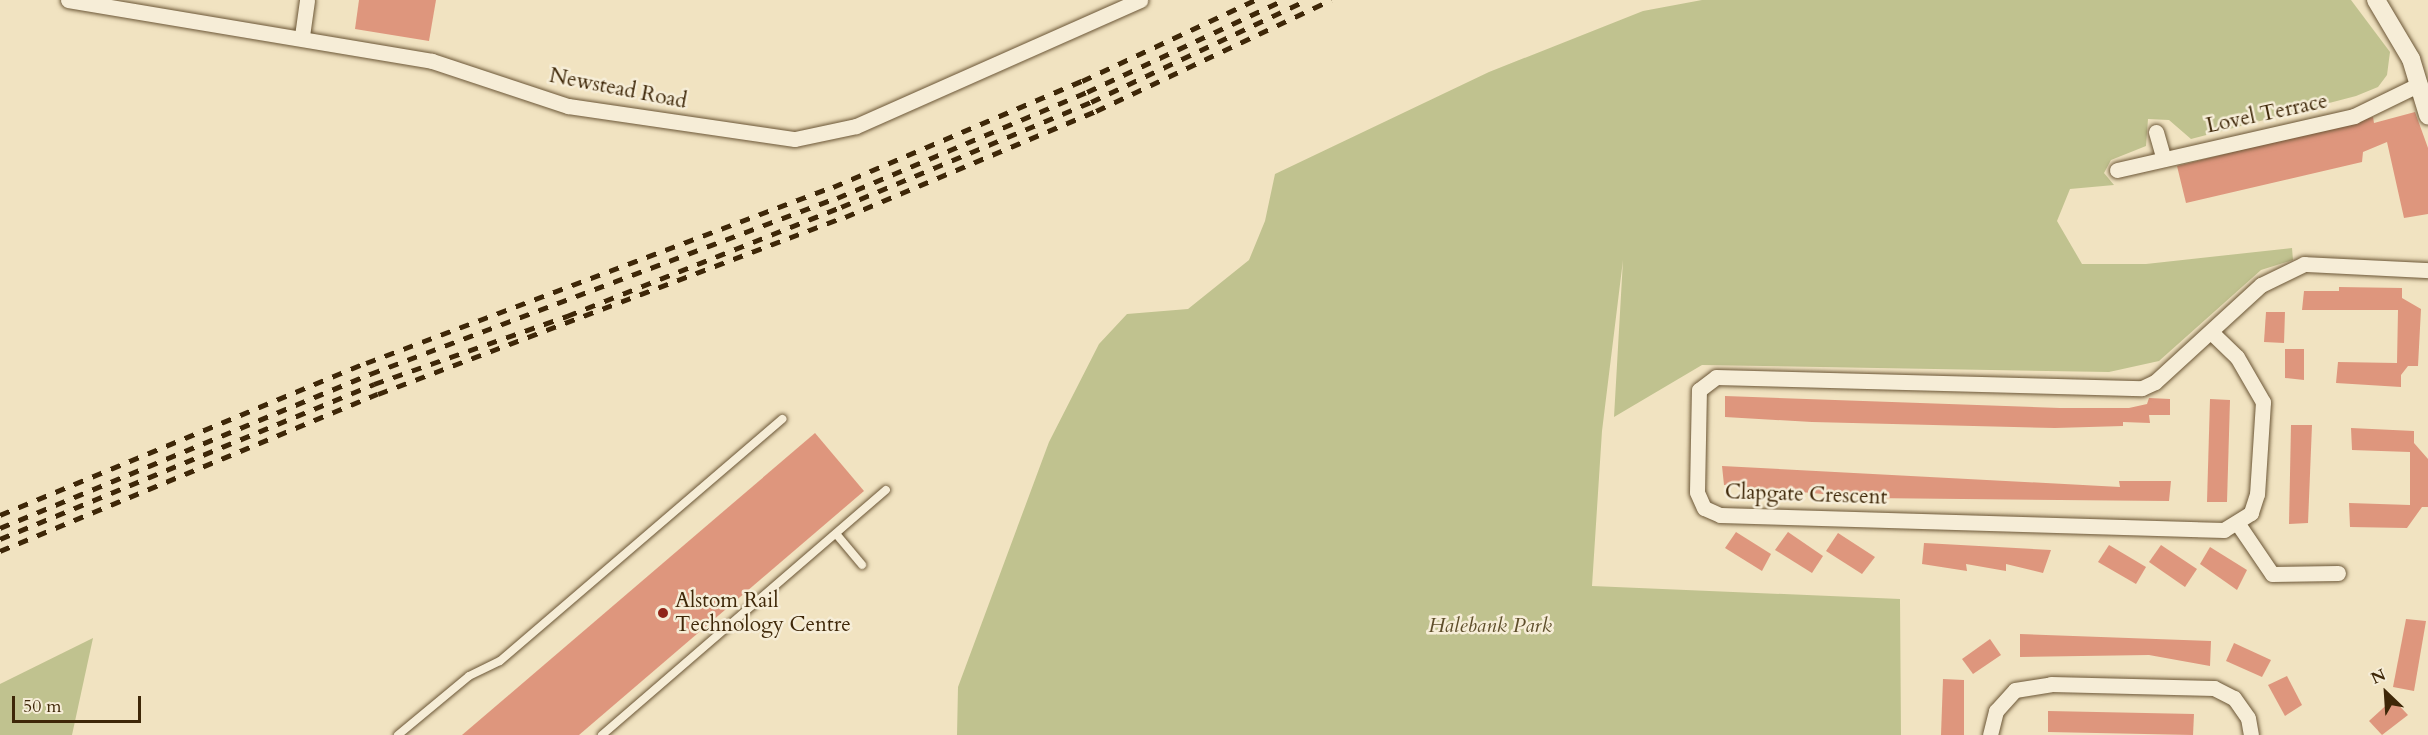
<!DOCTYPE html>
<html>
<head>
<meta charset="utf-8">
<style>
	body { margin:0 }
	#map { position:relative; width:2428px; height:735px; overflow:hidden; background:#f1e3c1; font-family:Cardo,serif }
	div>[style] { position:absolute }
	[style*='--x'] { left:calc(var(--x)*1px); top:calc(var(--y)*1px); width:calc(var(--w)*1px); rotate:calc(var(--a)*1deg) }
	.green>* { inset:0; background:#c0c28f }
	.building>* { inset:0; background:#de967d }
	.roads { filter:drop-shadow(0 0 2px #6b5636) drop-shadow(0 0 2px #6b5636) }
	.service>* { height:8px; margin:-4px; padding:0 4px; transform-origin:4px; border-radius:4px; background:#f6edd7 }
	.minor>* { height:15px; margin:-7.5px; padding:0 7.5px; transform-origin:7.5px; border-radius:7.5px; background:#f6edd7 }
	.tertiary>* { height:18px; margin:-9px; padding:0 9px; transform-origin:9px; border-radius:9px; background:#f6edd7 }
	.rail>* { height:4.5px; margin-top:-2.25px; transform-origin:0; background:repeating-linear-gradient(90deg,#3e2708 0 10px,transparent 0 20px) }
	.dots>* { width:16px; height:16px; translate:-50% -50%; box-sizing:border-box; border:3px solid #f6edd7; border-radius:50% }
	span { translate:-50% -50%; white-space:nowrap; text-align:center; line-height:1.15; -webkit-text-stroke:5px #f6edd7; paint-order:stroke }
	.street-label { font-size:21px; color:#3e2708 }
	.poi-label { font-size:21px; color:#3e2708 }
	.left { translate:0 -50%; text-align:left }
	.park-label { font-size:21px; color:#5e4e2a; font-style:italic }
	.north { position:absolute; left:2356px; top:663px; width:60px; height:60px; -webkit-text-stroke:4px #f6edd7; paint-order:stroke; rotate:335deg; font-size:16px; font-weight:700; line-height:24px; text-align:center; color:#3e2708 }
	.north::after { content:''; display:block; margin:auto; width:21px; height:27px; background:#3e2708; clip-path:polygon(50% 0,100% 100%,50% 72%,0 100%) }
	.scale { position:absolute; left:12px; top:696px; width:129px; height:27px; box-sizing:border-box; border:3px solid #3e2708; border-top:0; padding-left:8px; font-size:18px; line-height:21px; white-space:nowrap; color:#3e2708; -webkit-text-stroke:4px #f6edd7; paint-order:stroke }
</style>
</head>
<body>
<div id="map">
	<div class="green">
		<div style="clip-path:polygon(1702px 0,2351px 0,2390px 52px,2387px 75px,2378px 87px,2356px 96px,2191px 139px,2169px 120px,2148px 119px,2146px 146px,2111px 160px,2104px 173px,2114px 185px,2070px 189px,2057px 221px,2082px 264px,2146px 264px,2292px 248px,2293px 260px,2261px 270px,2159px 361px,2109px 372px,1702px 365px,1614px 417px,1623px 260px,1602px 431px,1592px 586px,1900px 599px,1901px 735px,957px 735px,958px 687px,1049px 442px,1099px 344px,1127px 314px,1188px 309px,1249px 260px,1265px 221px,1275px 174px,1489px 72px,1643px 11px)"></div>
		<div style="clip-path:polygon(93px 638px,72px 735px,0 735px,0 684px)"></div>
	</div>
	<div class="building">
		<div style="clip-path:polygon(359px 0,436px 0,429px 41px,355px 29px)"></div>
		<div style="clip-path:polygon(2415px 112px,2428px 148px,2428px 214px,2404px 218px,2387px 142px,2363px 152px,2362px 162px,2186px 203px,2177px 166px,2373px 117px,2374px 123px)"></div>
		<div style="clip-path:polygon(2339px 287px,2402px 288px,2402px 298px,2421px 309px,2418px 366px,2408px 366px,2401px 375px,2401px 387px,2336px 383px,2338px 362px,2397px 363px,2398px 310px,2302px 310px,2304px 291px,2339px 291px)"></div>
		<div style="clip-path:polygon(2266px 312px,2285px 312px,2284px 343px,2264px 342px)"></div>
		<div style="clip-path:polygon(2285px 349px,2304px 349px,2304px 380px,2285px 378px)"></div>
		<div style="clip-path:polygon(1725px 396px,2060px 408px,2129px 408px,2147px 404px,2149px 398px,2170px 399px,2170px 415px,2149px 415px,2150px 423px,2123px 422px,2123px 426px,2055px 428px,1812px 422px,1725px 417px)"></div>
		<div style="clip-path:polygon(2210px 399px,2230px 400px,2227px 502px,2207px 502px)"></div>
		<div style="clip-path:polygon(2291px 425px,2312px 425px,2308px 523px,2289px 524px)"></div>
		<div style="clip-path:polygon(2351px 428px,2414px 431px,2414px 443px,2428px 459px,2428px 507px,2422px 507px,2407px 528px,2350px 527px,2349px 503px,2410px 505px,2410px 452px,2352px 450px)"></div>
		<div style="clip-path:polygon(815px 433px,864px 491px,579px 735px,462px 735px)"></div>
		<div style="clip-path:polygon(1722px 466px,2120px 487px,2119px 481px,2171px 481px,2169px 501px,1868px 498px,1724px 485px)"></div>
		<div style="clip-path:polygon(1736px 532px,1771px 554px,1762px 571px,1725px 548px)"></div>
		<div style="clip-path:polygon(1788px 532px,1823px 556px,1812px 573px,1775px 550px)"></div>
		<div style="clip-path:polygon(1838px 533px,1875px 557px,1862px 574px,1826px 551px)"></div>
		<div style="clip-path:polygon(1924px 543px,2051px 550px,2043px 573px,2006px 564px,2006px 571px,1966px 564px,1967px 571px,1922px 564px)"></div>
		<div style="clip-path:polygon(2109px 545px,2146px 567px,2136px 584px,2098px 562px)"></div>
		<div style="clip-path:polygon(2161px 545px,2197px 569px,2185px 587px,2149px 562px)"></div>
		<div style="clip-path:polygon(2210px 547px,2247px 570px,2237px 590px,2200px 564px)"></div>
		<div style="clip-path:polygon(2406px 619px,2426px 621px,2414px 691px,2393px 687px)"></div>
		<div style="clip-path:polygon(2020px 634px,2211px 641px,2210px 666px,2149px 655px,2020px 657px)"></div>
		<div style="clip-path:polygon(1990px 639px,2001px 655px,1973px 674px,1962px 659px)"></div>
		<div style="clip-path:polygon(2234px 643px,2271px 660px,2262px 677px,2226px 661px)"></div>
		<div style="clip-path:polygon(2287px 676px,2302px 705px,2285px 716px,2268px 685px)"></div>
		<div style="clip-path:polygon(1943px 679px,1964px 680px,1964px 735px,1941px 735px)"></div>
		<div style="clip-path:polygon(2393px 699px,2408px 715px,2382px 735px,2369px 721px)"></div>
		<div style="clip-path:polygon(2048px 711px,2194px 714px,2193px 735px,2048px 732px)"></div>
	</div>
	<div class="roads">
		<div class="service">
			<div style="--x:837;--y:535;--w:39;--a:50"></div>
			<div style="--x:398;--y:735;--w:92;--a:-39.7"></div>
			<div style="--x:469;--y:676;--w:34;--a:-26"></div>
			<div style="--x:500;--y:661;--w:372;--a:-40.6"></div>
			<div style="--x:602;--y:735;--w:375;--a:-40.8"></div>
		</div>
		<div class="minor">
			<div style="--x:68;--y:0;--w:369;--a:9.5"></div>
			<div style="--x:432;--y:61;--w:143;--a:18.3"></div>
			<div style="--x:568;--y:106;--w:229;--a:8.3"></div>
			<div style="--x:795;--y:139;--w:62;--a:-12"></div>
			<div style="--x:856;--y:126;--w:311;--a:-23.9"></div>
			<div style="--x:302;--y:36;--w:36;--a:-82"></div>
			<div style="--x:2156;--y:132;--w:26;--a:74"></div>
			<div style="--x:2117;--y:170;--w:243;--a:-12.8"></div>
			<div style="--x:2354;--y:116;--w:73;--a:-25.9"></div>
			<div style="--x:2211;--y:332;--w:36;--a:44"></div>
			<div style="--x:2237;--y:357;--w:52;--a:60"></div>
			<div style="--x:2263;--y:402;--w:92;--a:93.7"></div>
			<div style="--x:2257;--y:494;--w:20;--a:108"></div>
			<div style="--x:2251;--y:513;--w:32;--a:148"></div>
			<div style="--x:2224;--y:530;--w:504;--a:-178.3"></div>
			<div style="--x:1720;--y:515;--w:17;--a:-156"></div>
			<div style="--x:1704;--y:508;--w:17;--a:-114"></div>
			<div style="--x:1697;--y:492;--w:102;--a:-88.9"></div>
			<div style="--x:1699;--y:390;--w:21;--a:-37"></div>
			<div style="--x:1716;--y:377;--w:426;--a:1.5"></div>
			<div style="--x:2142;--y:388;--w:14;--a:-25"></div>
			<div style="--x:2155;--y:382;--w:144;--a:-42.5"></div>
			<div style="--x:2261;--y:285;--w:48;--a:-26"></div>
			<div style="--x:2304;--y:264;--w:124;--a:2.8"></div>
			<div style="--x:2238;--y:524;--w:60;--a:55.8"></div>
			<div style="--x:2272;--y:574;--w:66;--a:-0.9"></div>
			<div style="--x:1990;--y:735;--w:25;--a:-76"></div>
			<div style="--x:1996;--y:711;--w:28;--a:-48"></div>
			<div style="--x:2015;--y:690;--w:36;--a:-9"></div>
			<div style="--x:2051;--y:684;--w:163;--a:1.4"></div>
			<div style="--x:2214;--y:688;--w:22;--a:27"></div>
			<div style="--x:2234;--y:698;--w:24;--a:55"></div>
			<div style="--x:2248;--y:718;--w:17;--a:80"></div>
		</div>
		<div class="tertiary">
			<div style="--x:2376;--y:0;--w:69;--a:59.3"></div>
			<div style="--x:2411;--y:59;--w:59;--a:73.1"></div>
		</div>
	</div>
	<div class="rail">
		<div style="--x:0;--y:515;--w:396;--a:-22.6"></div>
		<div style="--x:366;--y:363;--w:499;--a:-20.7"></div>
		<div style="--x:833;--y:187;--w:271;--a:-23.1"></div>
		<div style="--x:1082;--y:81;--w:191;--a:-25.1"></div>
		<div style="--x:0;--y:528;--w:401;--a:-22.6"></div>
		<div style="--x:370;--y:374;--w:499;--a:-20.7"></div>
		<div style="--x:837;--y:198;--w:272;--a:-23"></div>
		<div style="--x:1087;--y:92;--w:217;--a:-25.1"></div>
		<div style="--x:0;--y:539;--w:405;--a:-22.5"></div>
		<div style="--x:374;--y:384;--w:205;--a:-19.4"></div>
		<div style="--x:567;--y:316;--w:295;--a:-21.7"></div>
		<div style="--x:841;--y:207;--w:271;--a:-22.8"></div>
		<div style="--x:1091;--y:102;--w:239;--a:-25.3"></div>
		<div style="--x:0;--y:551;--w:409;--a:-22.6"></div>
		<div style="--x:378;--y:394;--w:499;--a:-20.8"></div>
		<div style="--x:845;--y:217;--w:272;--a:-22.9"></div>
		<div style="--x:1096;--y:111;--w:260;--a:-25.3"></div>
	</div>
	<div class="dots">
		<div style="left:663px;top:613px;background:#8f2418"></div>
	</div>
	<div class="street-label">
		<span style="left:618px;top:89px;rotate:11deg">Newstead Road</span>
		<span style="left:2267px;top:114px;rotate:-12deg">Lovel Terrace</span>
		<span style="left:1806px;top:495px;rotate:2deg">Clapgate Crescent</span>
	</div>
	<div class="poi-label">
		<span class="left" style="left:675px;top:613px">Alstom Rail<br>Technology Centre</span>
	</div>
	<div class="park-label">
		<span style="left:1490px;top:626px">Halebank Park</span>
	</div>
	<div class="north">N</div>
	<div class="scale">50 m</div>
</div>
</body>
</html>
